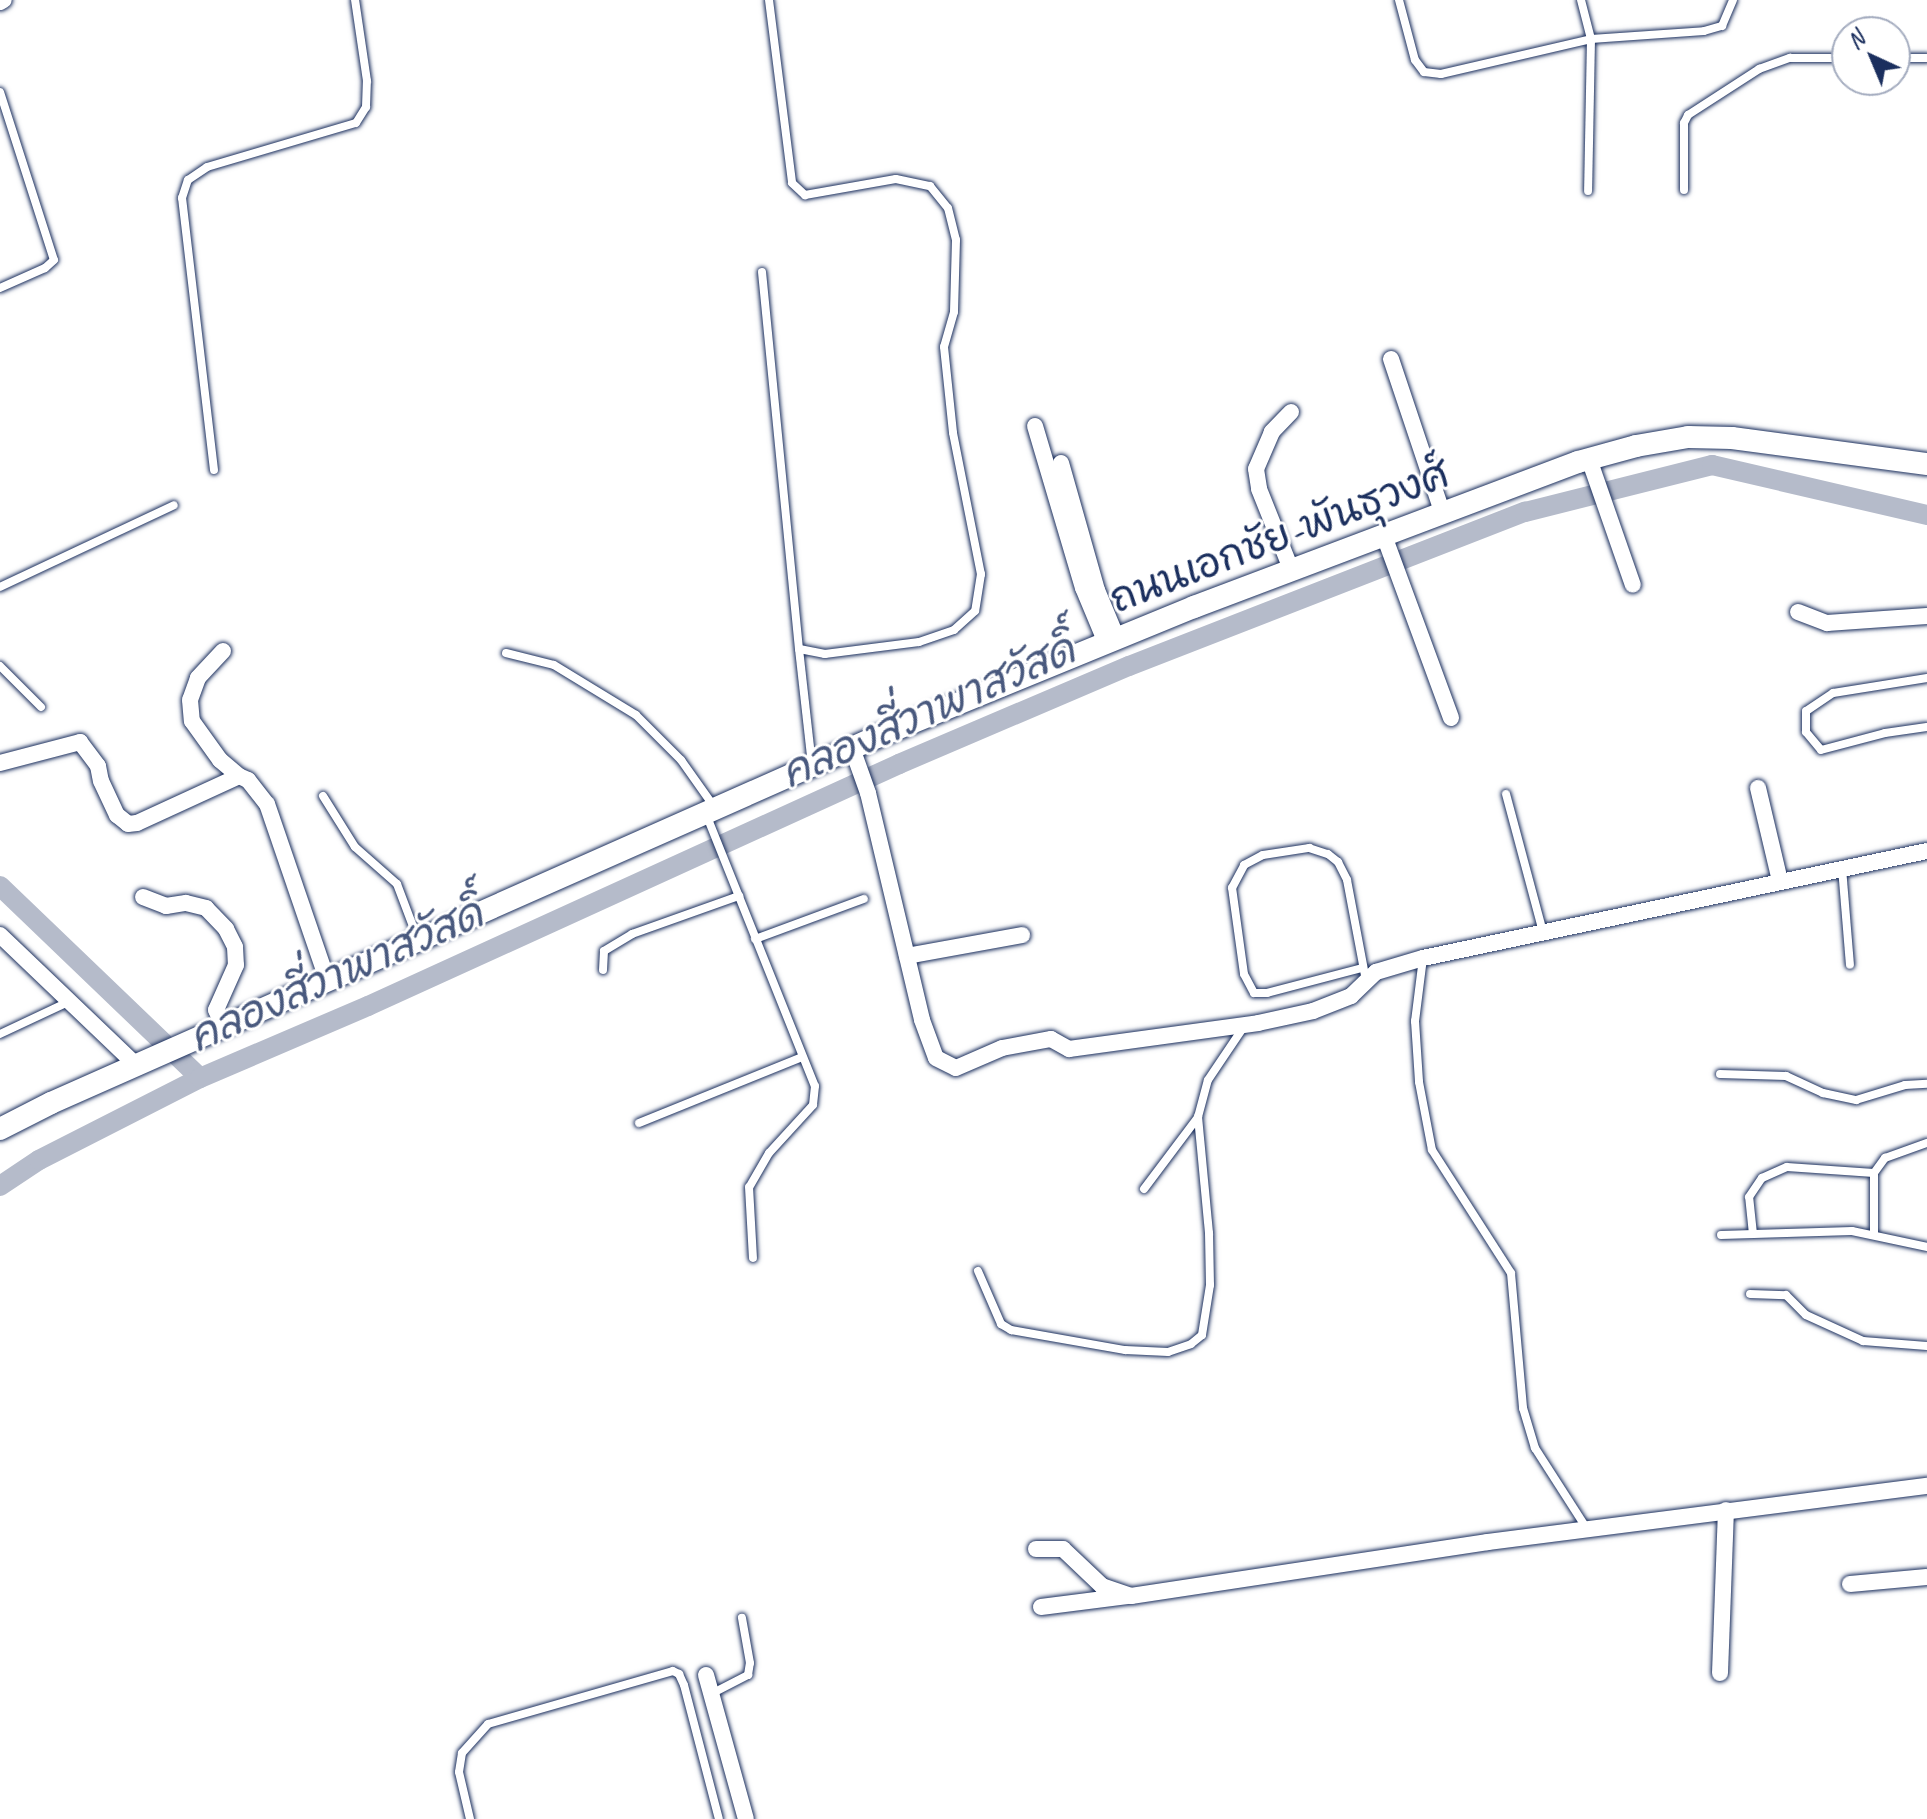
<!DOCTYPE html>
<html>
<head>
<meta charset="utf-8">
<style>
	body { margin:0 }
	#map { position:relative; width:1927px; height:1819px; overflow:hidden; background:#fff; font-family:Caveat,"Playpen Sans Thai",sans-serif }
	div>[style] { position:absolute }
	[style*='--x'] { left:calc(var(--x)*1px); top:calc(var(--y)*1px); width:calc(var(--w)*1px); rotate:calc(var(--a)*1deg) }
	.canal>* { height:20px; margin:-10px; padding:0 10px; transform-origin:10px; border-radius:10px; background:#b5bbca }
	.roads { filter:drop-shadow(0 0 2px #1b2f5e) drop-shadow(0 0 2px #1b2f5e) }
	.lane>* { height:8px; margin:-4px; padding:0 4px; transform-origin:4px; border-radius:4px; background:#fff }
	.street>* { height:16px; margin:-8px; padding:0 8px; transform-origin:8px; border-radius:8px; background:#fff }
	.secondary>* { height:22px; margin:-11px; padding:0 11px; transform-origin:11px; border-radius:11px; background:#fff }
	span { translate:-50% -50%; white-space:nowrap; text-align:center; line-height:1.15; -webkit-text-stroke:6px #fff; paint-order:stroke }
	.street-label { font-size:40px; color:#1b2f5e }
	.water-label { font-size:42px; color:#49597e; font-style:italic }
	.north { position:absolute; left:1831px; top:16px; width:80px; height:80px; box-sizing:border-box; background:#fff; border:2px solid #a4acbf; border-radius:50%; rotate:316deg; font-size:22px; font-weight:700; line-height:32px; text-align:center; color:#1b2f5e }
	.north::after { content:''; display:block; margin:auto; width:28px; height:36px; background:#1b2f5e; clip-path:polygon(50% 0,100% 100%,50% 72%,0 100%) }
</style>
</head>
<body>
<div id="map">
	<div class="canal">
		<div style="--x:0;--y:886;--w:277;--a:43.8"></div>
		<div style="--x:0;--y:1186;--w:47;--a:-33.7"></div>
		<div style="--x:39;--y:1160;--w:181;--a:-27"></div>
		<div style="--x:200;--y:1078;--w:183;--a:-23.2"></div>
		<div style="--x:368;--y:1006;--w:584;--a:-24.5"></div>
		<div style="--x:899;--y:764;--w:250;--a:-23.1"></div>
		<div style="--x:1129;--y:666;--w:425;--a:-21.3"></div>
		<div style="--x:1525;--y:512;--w:193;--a:-14.1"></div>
		<div style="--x:1712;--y:465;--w:221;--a:13.1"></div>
	</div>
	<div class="roads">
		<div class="lane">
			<div style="--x:769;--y:0;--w:184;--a:82.8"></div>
			<div style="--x:792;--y:183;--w:18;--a:43"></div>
			<div style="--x:805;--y:195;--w:92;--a:-10"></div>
			<div style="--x:896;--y:179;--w:35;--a:12"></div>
			<div style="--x:930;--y:186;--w:28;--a:51"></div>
			<div style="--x:948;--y:208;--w:33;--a:76"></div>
			<div style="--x:956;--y:240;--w:72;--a:91.6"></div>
			<div style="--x:954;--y:312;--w:36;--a:106"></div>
			<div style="--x:944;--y:347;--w:86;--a:84"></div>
			<div style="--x:953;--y:433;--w:144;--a:78.8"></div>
			<div style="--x:981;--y:574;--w:37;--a:99"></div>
			<div style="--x:975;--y:611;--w:28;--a:138"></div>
			<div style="--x:954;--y:630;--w:37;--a:161"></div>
			<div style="--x:919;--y:642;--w:95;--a:172.7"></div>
			<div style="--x:825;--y:654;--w:26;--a:-169"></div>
			<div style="--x:799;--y:649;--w:117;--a:83.6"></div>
			<div style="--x:1399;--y:0;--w:62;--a:75.1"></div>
			<div style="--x:1415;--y:60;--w:15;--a:53"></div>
			<div style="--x:1424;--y:72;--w:17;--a:7"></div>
			<div style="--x:1441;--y:74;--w:154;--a:-13.1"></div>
			<div style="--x:1591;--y:39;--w:113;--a:-4"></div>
			<div style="--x:1704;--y:31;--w:19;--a:-16"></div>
			<div style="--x:1722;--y:26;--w:28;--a:-67"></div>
			<div style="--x:1581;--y:0;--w:40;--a:75.6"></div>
			<div style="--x:1591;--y:39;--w:152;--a:91.1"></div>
			<div style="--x:1895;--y:58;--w:32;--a:0"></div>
			<div style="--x:0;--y:92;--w:176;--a:72.2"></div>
			<div style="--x:54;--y:260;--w:12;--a:138"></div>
			<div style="--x:45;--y:268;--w:49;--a:156"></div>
			<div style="--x:1684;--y:190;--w:67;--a:-90"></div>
			<div style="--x:1684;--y:123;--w:9;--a:-63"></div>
			<div style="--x:1688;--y:115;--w:85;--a:-32.9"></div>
			<div style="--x:1759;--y:69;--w:33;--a:-20"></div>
			<div style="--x:1790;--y:58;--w:57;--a:0"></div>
			<div style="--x:762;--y:272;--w:379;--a:84.4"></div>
			<div style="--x:214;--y:470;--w:274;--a:-96.7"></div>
			<div style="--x:182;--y:198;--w:19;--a:-72"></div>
			<div style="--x:188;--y:180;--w:23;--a:-34"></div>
			<div style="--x:207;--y:167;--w:155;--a:-16.5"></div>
			<div style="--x:356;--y:123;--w:19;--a:-58"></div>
			<div style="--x:366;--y:107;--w:26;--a:-88"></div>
			<div style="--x:367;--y:81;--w:82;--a:-98.4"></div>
			<div style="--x:0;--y:587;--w:192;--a:-25.2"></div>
			<div style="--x:506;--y:653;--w:49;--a:14"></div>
			<div style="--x:554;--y:665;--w:96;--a:31.4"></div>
			<div style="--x:636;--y:715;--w:64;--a:45"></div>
			<div style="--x:681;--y:760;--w:59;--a:54.7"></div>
			<div style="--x:0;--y:666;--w:58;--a:45"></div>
			<div style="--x:1927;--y:678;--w:95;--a:170.9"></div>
			<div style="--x:1833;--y:693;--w:32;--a:146"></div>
			<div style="--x:1806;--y:711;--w:21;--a:90"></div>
			<div style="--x:1806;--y:732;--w:23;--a:50"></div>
			<div style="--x:1821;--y:750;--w:66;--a:-14.9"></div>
			<div style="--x:1885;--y:733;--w:42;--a:-8.1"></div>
			<div style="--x:1506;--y:794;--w:143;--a:75"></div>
			<div style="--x:323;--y:796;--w:60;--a:57.9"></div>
			<div style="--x:355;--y:847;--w:56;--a:41.4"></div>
			<div style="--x:397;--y:884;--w:57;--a:69.3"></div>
			<div style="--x:706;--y:814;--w:293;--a:68.2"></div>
			<div style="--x:815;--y:1086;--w:19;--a:96"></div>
			<div style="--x:813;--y:1105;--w:65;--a:132.5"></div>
			<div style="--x:769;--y:1153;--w:39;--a:120"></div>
			<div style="--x:749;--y:1187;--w:71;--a:86.8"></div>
			<div style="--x:1842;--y:868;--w:97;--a:85.3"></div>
			<div style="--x:755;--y:939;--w:116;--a:-20.2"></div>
			<div style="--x:1423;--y:958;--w:64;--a:97.2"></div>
			<div style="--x:1415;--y:1021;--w:61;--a:86.2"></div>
			<div style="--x:1419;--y:1082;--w:69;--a:79.2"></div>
			<div style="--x:1432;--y:1150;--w:146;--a:57.3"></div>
			<div style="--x:1511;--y:1273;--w:136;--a:84.9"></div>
			<div style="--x:1523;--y:1408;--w:42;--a:73.3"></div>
			<div style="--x:1535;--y:1448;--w:96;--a:57.3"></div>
			<div style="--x:1362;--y:968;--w:98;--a:165.3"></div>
			<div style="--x:1267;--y:993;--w:13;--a:180"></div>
			<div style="--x:1254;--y:993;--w:21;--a:-118"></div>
			<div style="--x:1244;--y:974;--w:87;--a:-97.9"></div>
			<div style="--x:1232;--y:888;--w:26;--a:-62"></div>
			<div style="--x:1244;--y:865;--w:21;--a:-28"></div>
			<div style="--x:1263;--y:855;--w:47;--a:-8.7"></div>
			<div style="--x:1309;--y:848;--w:20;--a:18"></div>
			<div style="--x:1328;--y:854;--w:13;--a:39"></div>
			<div style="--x:1338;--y:862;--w:20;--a:63"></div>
			<div style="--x:1347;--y:880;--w:103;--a:79.3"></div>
			<div style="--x:603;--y:970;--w:19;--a:-87"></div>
			<div style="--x:604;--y:951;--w:33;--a:-31"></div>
			<div style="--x:632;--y:934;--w:114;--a:-19.6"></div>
			<div style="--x:0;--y:1034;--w:75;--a:-25.2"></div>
			<div style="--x:1720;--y:1074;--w:66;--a:1.7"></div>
			<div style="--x:1786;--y:1076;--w:41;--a:24.7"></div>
			<div style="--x:1823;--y:1093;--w:34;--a:12"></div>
			<div style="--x:1856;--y:1100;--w:51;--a:-17"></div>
			<div style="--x:1905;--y:1085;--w:22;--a:-3"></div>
			<div style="--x:639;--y:1123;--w:176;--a:-22"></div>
			<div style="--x:1874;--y:1173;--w:19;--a:-54"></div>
			<div style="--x:1885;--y:1158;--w:45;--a:-19.7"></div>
			<div style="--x:1144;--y:1189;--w:90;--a:-53.1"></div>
			<div style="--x:1198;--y:1117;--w:38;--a:-75"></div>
			<div style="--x:1208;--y:1080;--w:66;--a:-56.1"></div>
			<div style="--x:1753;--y:1234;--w:37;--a:-96"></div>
			<div style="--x:1749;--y:1197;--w:23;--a:-56"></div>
			<div style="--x:1762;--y:1178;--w:27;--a:-24"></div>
			<div style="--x:1787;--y:1167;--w:87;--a:3.9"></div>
			<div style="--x:1874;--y:1173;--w:62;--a:90"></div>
			<div style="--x:1721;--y:1235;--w:131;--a:-1.7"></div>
			<div style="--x:1852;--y:1231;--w:77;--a:12"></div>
			<div style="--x:978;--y:1271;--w:58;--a:66.5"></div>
			<div style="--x:1001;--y:1324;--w:12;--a:31"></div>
			<div style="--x:1011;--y:1330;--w:116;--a:10"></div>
			<div style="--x:1125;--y:1350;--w:43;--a:2.7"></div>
			<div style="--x:1168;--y:1352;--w:24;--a:-19"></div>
			<div style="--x:1191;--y:1344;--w:14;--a:-39"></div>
			<div style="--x:1202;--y:1335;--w:51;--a:-80.9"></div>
			<div style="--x:1210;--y:1285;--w:52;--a:-91.1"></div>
			<div style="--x:1209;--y:1233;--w:117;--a:-95.4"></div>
			<div style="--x:1750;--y:1294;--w:36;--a:2"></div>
			<div style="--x:1786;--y:1295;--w:28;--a:45"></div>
			<div style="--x:1806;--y:1315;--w:63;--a:24.5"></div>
			<div style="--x:1863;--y:1341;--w:64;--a:4.5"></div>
			<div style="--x:711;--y:1694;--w:42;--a:-27.2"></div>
			<div style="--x:748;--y:1675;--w:12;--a:-81"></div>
			<div style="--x:750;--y:1663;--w:46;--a:-100.1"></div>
			<div style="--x:470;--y:1819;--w:48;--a:-103.2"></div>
			<div style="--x:459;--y:1772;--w:19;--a:-81"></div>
			<div style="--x:462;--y:1753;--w:39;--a:-48"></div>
			<div style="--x:488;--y:1724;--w:192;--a:-16"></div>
			<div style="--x:673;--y:1671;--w:7;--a:27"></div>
			<div style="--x:679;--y:1674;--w:12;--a:66"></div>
			<div style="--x:684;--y:1685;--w:138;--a:75.4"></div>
		</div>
		<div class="street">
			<div style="--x:0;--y:2;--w:4;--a:-27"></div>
			<div style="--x:1391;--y:359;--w:160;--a:71.5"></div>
			<div style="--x:1291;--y:412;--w:28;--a:134"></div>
			<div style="--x:1272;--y:432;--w:40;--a:113.4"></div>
			<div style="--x:1256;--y:469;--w:20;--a:81"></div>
			<div style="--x:1259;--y:489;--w:86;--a:68.2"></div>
			<div style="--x:1035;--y:426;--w:169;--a:73.5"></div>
			<div style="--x:1083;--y:588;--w:60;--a:67.3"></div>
			<div style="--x:1589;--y:459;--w:133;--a:70.8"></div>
			<div style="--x:1061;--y:463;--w:132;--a:74.2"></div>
			<div style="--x:1097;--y:590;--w:52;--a:67.4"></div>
			<div style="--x:1383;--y:533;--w:197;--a:69.8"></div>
			<div style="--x:1798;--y:612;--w:31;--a:21"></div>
			<div style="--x:1827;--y:623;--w:100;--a:-4"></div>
			<div style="--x:223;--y:651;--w:37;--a:133"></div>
			<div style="--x:198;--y:678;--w:23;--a:110"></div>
			<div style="--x:190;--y:700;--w:21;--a:85"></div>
			<div style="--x:192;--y:721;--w:48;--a:54.3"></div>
			<div style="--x:220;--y:760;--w:25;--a:40"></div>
			<div style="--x:852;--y:748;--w:48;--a:70.4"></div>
			<div style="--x:868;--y:793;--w:233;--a:76.6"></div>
			<div style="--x:922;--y:1020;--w:40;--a:69.8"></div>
			<div style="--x:936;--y:1058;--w:22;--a:27"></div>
			<div style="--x:956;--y:1068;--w:50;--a:-23.5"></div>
			<div style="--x:1002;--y:1048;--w:50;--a:-10.4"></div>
			<div style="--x:1051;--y:1039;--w:21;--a:29"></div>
			<div style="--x:1069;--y:1049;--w:191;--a:-7.8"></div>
			<div style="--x:1258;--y:1023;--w:56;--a:-12.3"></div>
			<div style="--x:1313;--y:1011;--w:41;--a:-21.5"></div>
			<div style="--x:1351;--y:996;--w:35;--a:-44"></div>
			<div style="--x:1376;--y:972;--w:49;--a:-16.6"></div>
			<div style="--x:1423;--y:958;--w:515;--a:-11.99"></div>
			<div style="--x:0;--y:763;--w:83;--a:-14.7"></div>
			<div style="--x:80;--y:742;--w:30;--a:53"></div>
			<div style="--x:98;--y:766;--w:15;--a:79"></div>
			<div style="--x:101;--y:781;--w:38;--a:65"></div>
			<div style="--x:117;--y:815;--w:14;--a:39"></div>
			<div style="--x:128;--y:824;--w:9;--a:-6"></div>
			<div style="--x:137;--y:823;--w:112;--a:-24.7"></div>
			<div style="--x:239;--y:776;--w:10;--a:24"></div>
			<div style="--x:248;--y:780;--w:31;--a:52"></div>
			<div style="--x:267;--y:804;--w:188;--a:71.1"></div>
			<div style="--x:1758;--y:788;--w:96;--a:76.7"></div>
			<div style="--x:143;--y:897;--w:25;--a:21"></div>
			<div style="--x:166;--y:906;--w:20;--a:-9"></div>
			<div style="--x:186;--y:903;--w:21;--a:14"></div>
			<div style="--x:206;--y:908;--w:29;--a:46"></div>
			<div style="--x:226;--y:929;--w:20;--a:63"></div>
			<div style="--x:235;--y:947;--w:18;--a:87"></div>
			<div style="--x:236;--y:965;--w:49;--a:114"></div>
			<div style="--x:216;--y:1010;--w:20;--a:66"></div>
			<div style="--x:0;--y:935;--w:191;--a:43.7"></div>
			<div style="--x:907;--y:956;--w:117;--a:-10.3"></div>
			<div style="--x:1036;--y:1549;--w:27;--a:0"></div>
			<div style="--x:1063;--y:1549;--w:54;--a:43.5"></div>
			<div style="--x:1102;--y:1586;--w:31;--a:19"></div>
			<div style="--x:1131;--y:1596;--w:361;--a:-8.6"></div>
			<div style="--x:1488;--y:1542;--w:443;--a:-7.3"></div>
			<div style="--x:1850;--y:1584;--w:77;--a:-5.2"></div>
			<div style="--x:1041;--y:1607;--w:87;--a:-7.3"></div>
			<div style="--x:1720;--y:1673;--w:163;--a:-87.9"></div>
			<div style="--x:706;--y:1675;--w:149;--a:74.5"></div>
		</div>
		<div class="secondary">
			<div style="--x:0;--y:1129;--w:57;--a:-27"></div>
			<div style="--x:51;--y:1103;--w:903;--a:-23.9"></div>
			<div style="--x:877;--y:737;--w:343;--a:-22.3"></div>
			<div style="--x:1194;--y:607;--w:410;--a:-20.7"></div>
			<div style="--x:1578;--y:462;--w:60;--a:-15.4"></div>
			<div style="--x:1636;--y:446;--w:53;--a:-9.8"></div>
			<div style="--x:1688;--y:437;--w:44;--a:1.3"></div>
			<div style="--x:1732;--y:438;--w:197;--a:7.6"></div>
		</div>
	</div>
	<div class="street-label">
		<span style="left:1279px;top:537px;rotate:-21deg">ถนนเอกชัย-พันธุวงศ์</span>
	</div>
	<div class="water-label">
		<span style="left:928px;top:712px;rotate:-24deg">คลองสี่วาพาสวัสดิ์</span>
		<span style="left:336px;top:976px;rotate:-24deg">คลองสี่วาพาสวัสดิ์</span>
	</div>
	<div class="north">N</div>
</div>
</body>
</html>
